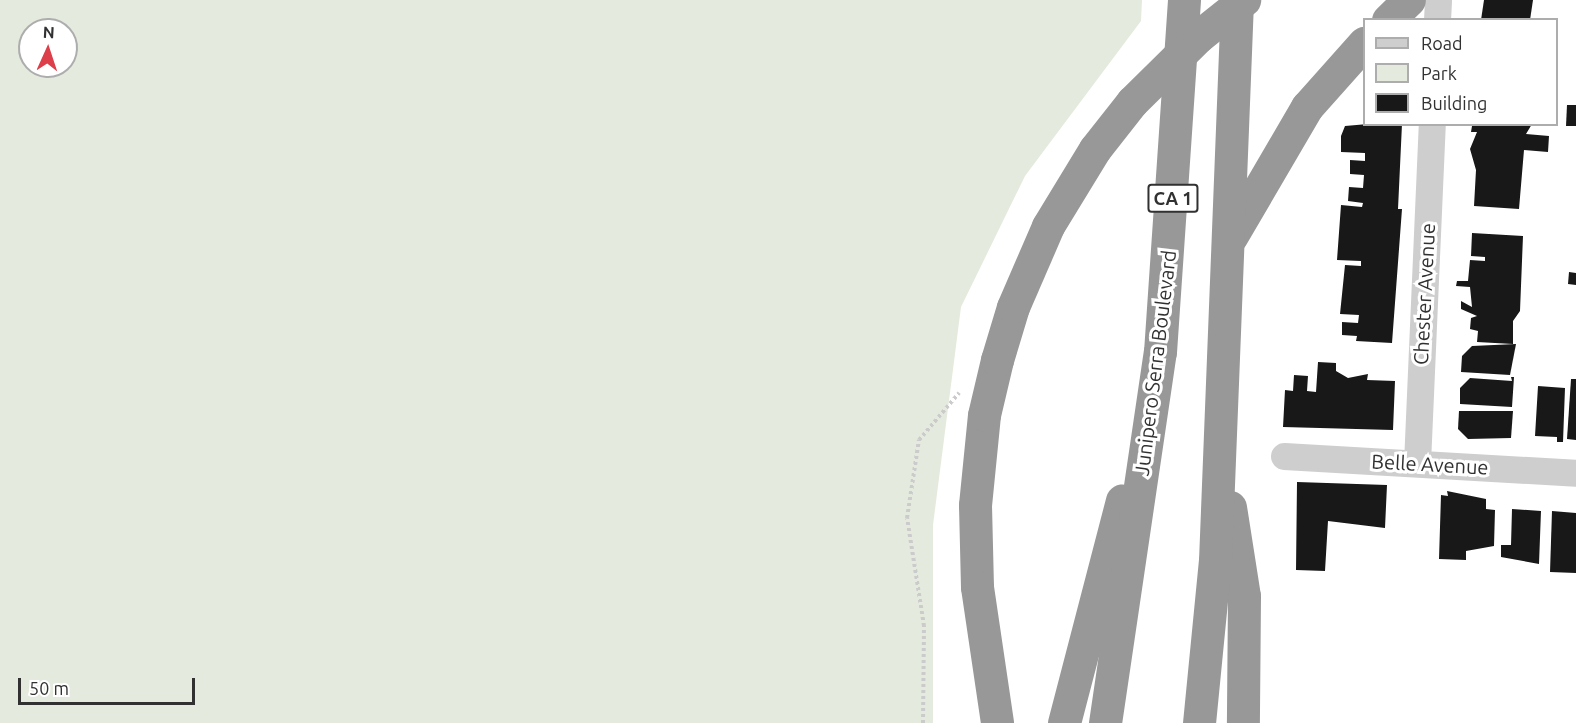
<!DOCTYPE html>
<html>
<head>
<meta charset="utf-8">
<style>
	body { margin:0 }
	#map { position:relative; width:1576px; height:723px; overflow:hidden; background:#fff; font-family:Ubuntu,sans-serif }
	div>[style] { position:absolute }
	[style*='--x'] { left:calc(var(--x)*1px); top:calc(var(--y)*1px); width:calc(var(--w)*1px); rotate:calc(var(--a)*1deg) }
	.green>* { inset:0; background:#e4eadd }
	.building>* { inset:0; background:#181818 }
	.path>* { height:4px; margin-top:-2px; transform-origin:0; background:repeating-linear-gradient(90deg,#cbcbcb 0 3px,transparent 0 6px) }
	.street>* { height:27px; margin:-13.5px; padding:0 13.5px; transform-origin:13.5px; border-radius:13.5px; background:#cecece }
	.highway>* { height:33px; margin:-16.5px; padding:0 16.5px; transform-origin:16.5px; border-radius:16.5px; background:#989898 }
	.highway-bridge>* { height:33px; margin:-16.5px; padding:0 16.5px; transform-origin:16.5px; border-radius:16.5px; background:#989898 }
	span { translate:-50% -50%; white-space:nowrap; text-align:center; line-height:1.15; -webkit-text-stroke:6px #fff; paint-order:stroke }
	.shield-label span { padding:2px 4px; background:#fff; border:2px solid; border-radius:4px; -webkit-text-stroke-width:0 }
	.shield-label { font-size:18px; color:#313131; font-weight:700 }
	.street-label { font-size:20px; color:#313131 }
	.legend { position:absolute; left:1363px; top:18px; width:195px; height:108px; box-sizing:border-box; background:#fff; border:2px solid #adadad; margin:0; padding:8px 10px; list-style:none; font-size:18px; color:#313131 }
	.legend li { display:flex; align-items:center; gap:12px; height:30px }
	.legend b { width:30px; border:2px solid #adadad }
	.north { position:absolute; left:18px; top:18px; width:60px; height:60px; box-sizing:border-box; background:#fff; border:2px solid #adadad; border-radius:50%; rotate:3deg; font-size:16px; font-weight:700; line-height:24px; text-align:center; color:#313131 }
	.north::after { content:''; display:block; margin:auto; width:21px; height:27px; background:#dc3e4a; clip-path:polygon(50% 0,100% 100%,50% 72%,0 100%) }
	.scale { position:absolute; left:18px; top:678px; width:177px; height:27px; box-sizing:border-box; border:3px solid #313131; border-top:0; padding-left:8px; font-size:18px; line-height:21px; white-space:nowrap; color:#313131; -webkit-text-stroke:4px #fff; paint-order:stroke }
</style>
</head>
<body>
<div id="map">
	<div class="green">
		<div style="clip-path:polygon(evenodd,0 0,1142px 0,1141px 21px,1025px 176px,961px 307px,933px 525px,933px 723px,0 723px,0 0,30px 30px,66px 30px,66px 66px,30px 66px,30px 30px)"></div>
	</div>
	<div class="building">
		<div style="clip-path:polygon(1484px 0,1533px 0,1530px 20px,1481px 20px)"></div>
		<div style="clip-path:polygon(1567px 105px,1576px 105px,1576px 126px,1566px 126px)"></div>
		<div style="clip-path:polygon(1368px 124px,1402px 124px,1398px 209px,1402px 209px,1392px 343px,1356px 341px,1357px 336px,1342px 335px,1342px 322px,1358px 323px,1359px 315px,1340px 314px,1345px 265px,1361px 266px,1361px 261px,1337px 260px,1341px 205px,1362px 207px,1363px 203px,1348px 201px,1349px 187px,1363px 188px,1364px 175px,1350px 174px,1350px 160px,1365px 161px,1365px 153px,1341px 152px,1341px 136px,1345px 126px)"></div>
		<div style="clip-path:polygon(1478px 124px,1532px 124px,1526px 134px,1549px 136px,1548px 152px,1524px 150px,1519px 209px,1474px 206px,1476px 170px,1470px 149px,1477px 132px,1471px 132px,1472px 126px)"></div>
		<div style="clip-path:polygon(1472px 233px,1523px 236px,1520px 311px,1513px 321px,1513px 344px,1477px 342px,1478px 331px,1470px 329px,1471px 318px,1477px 316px,1461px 309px,1461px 301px,1472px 307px,1470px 287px,1456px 286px,1457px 281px,1468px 281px,1470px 260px,1485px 261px,1485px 257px,1471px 256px)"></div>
		<div style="clip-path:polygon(1569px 272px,1576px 273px,1576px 285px,1568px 284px)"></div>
		<div style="clip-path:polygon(1516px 344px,1510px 375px,1461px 372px,1462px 356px,1472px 346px)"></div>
		<div style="clip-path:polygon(1318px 362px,1336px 363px,1336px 371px,1348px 378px,1368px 374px,1367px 380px,1395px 381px,1393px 430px,1283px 427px,1285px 390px,1293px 391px,1294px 375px,1308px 376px,1307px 391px,1316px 392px)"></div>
		<div style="clip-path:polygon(1511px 377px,1514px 377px,1512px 407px,1460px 404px,1460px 388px,1470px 378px,1512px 381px)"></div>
		<div style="clip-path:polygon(1571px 379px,1576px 379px,1576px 440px,1567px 439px)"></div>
		<div style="clip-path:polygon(1538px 386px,1565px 388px,1563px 442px,1557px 442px,1557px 437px,1535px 436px)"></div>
		<div style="clip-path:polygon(1459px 411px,1513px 411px,1511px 438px,1468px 439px,1458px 429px)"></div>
		<div style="clip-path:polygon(1297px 482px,1387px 485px,1385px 528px,1328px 521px,1325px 571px,1296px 570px)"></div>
		<div style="clip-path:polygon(1447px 491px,1486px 499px,1486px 509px,1495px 510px,1494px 546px,1466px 551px,1466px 560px,1439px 559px,1441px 495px,1448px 496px)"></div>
		<div style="clip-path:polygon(1512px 509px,1541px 511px,1539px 564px,1501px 557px,1501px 545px,1511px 545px)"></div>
		<div style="clip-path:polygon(1552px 511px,1576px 513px,1576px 573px,1550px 572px)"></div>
	</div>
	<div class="path">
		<div style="--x:923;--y:723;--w:97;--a:-89.4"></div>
		<div style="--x:924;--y:626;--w:109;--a:-98.9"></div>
		<div style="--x:907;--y:518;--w:79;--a:-81.3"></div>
		<div style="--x:919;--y:440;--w:62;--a:-49.6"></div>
	</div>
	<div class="street">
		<div style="--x:1437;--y:20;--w:20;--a:-87"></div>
		<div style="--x:1284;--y:456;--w:292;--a:3.3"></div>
		<div style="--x:1417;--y:463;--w:339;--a:-87.5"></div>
	</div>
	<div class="highway">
		<div style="--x:1388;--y:20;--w:29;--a:-44"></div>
		<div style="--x:1231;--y:237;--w:151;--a:-59.7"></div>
		<div style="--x:1307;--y:107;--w:86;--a:-48.3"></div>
		<div style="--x:975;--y:505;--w:82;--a:88.6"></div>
		<div style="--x:977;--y:587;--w:137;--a:81.6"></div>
		<div style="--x:1230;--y:507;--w:90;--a:81.1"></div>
		<div style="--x:1244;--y:596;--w:127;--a:90.5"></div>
		<div style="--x:1064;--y:723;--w:230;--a:-75.4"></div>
		<div style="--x:1105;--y:723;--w:375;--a:-81.6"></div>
		<div style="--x:1160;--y:352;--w:353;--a:-86.1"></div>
		<div style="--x:1199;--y:723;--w:163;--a:-84.4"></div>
		<div style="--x:1215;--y:561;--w:561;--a:-87.75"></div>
	</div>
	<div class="highway-bridge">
		<div style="--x:975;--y:505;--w:90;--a:-84.3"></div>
		<div style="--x:984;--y:415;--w:57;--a:-76.7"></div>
		<div style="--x:997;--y:360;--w:55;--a:-73.2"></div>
		<div style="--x:1013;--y:307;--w:88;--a:-66.6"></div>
		<div style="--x:1048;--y:226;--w:90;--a:-58.6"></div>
		<div style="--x:1095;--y:149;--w:60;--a:-51.8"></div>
		<div style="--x:1132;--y:102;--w:94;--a:-44.6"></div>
		<div style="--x:1199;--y:36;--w:58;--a:-38.7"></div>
	</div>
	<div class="shield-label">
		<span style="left:1173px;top:198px">CA 1</span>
	</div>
	<div class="street-label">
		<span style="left:1424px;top:294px;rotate:-87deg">Chester Avenue</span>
		<span style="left:1155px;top:363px;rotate:-83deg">Junipero Serra Boulevard</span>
		<span style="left:1430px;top:464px;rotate:3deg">Belle Avenue</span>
	</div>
	<ul class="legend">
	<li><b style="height:8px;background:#cecece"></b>Road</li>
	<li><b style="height:16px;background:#e4eadd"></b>Park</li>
	<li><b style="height:16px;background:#181818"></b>Building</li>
	</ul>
	<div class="north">N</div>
	<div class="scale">50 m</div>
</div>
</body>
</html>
